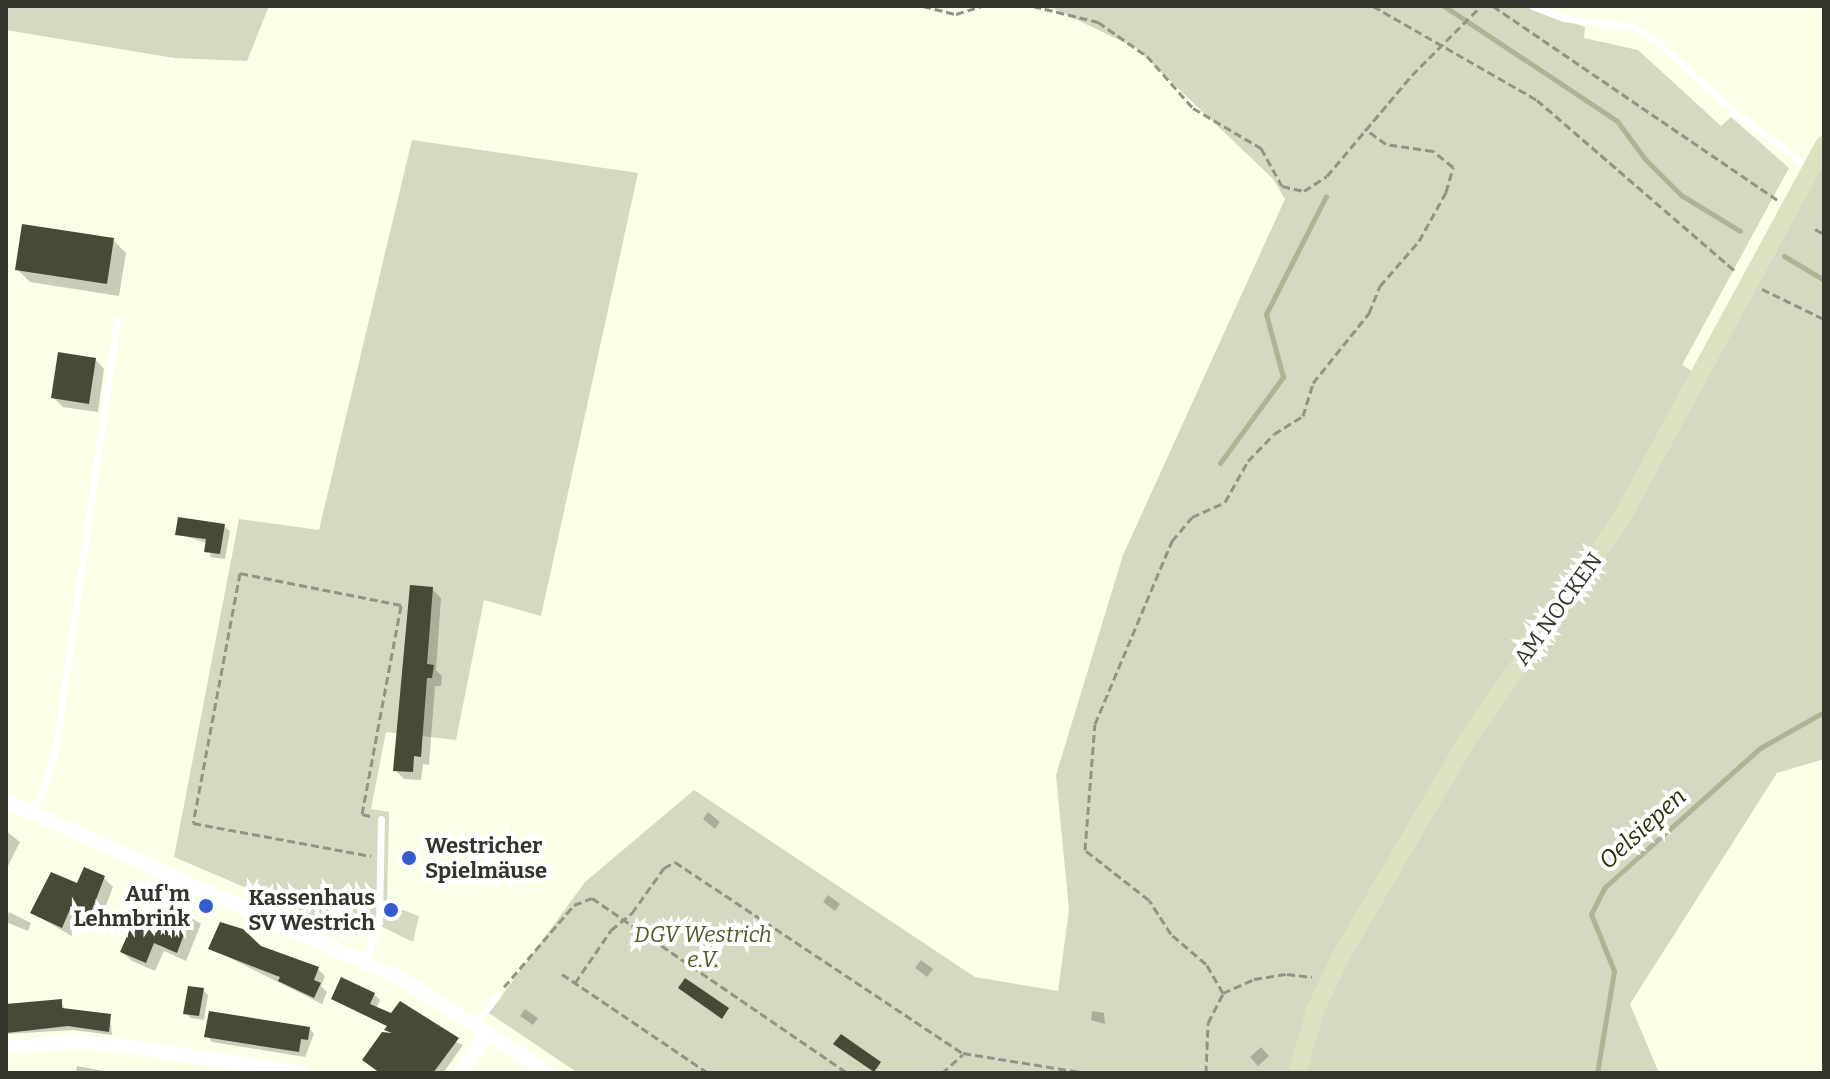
<!DOCTYPE html>
<html>
<head>
<meta charset="utf-8">
<style>
	body { margin:0 }
	#map { position:relative; width:1830px; height:1079px; overflow:hidden; background:#faffe7; font-family:Bitter,serif }
	div>[style] { position:absolute }
	[style*='--x'] { left:calc(var(--x)*1px); top:calc(var(--y)*1px); width:calc(var(--w)*1px); rotate:calc(var(--a)*1deg) }
	.green>* { inset:0; background:#d5d9c1 }
	.shadow>* { inset:0; background:#0003 }
	.stream>* { height:5px; margin:-2.5px; padding:0 2.5px; transform-origin:2.5px; border-radius:2.5px; background:#afb494 }
	.building>* { inset:0; background:#474a36 }
	.path>* { height:3px; margin-top:-1.5px; transform-origin:0; background:repeating-linear-gradient(90deg,#929585 0 8px,transparent 0 12px) }
	.lane>* { height:7px; margin:-3.5px; padding:0 3.5px; transform-origin:3.5px; border-radius:3.5px; background:#fff }
	.street>* { height:14px; margin:-7px; padding:0 7px; transform-origin:7px; border-radius:7px; background:#fff }
	.secondary>* { height:18px; margin:-9px; padding:0 9px; transform-origin:9px; border-radius:9px; background:#dde1c2 }
	.dots>* { width:22px; height:22px; translate:-50% -50%; box-sizing:border-box; border:4px solid #fff; border-radius:50% }
	span { translate:-50% -50%; white-space:nowrap; text-align:center; line-height:1.15; -webkit-text-stroke:8px #fff; paint-order:stroke }
	.street-label { font-size:22px; color:#33352c }
	.poi-label { font-size:22px; color:#33352c; font-weight:700 }
	.left { translate:0 -50%; text-align:left }
	.right { translate:-100% -50%; text-align:right }
	.park-label { font-size:22px; color:#535925; font-style:italic }
	.water-label { font-size:24px; color:#2a2e06; font-style:italic }
	.frame { position:absolute; inset:0; border:8px solid #33352c; pointer-events:none }
</style>
</head>
<body>
<div id="map">
	<div class="green">
		<div style="clip-path:polygon(6px 6px,269px 6px,247px 61px,174px 58px,6px 30px)"></div>
		<div style="clip-path:polygon(1048px 6px,1524px 6px,1585px 27px,1584px 38px,1638px 50px,1721px 126px,1731px 117px,1789px 168px,1682px 365px,1704px 378px,1824px 158px,1824px 759px,1777px 773px,1630px 1004px,1659px 1073px,578px 1073px,489px 1013px,585px 882px,694px 790px,975px 977px,1058px 991px,1069px 910px,1056px 775px,1123px 555px,1285px 199px,1273px 179px,1136px 48px)"></div>
		<div style="clip-path:polygon(412px 140px,638px 173px,541px 616px,484px 600px,456px 740px,386px 732px,371px 809px,389px 812px,387px 904px,419px 916px,413px 942px,336px 904px,319px 919px,174px 857px,239px 519px,319px 530px)"></div>
	</div>
	<div class="shadow">
		<div style="clip-path:polygon(113px 240px,126px 253px,119px 296px,30px 282px,17px 269px)"></div>
		<div style="clip-path:polygon(95px 359px,104px 369px,98px 412px,63px 407px,53px 397px)"></div>
		<div style="clip-path:polygon(224px 526px,230px 531px,225px 559px,211px 557px,207px 543px,178px 534px)"></div>
		<div style="clip-path:polygon(432px 589px,441px 598px,436px 670px,442px 676px,441px 686px,435px 686px,429px 765px,423px 764px,421px 780px,404px 779px,395px 770px)"></div>
		<div style="clip-path:polygon(708px 812px,720px 822px,715px 829px,703px 819px)"></div>
		<div style="clip-path:polygon(6px 831px,20px 842px,6px 870px)"></div>
		<div style="clip-path:polygon(104px 878px,113px 887px,99px 923px,80px 915px,72px 936px,32px 913px,78px 886px)"></div>
		<div style="clip-path:polygon(828px 895px,840px 904px,835px 911px,823px 902px)"></div>
		<div style="clip-path:polygon(173px 907px,201px 924px,186px 961px,164px 951px,155px 971px,132px 961px,122px 952px,166px 922px)"></div>
		<div style="clip-path:polygon(9px 912px,31px 923px,28px 931px,6px 922px)"></div>
		<div style="clip-path:polygon(210px 948px,260px 948px,318px 969px,325px 976px,321px 986px,327px 992px,322px 1004px)"></div>
		<div style="clip-path:polygon(921px 960px,933px 969px,927px 977px,915px 968px)"></div>
		<div style="clip-path:polygon(203px 990px,208px 995px,204px 1020px,191px 1018px,186px 1013px)"></div>
		<div style="clip-path:polygon(374px 994px,380px 1000px,376px 1009px,463px 1045px,443px 1073px,389px 1073px,393px 1035px,388px 1027px,333px 998px)"></div>
		<div style="clip-path:polygon(61px 1001px,65px 1010px,110px 1016px,112px 1035px,73px 1030px,6px 1034px,6px 1004px)"></div>
		<div style="clip-path:polygon(525px 1009px,538px 1018px,533px 1025px,520px 1016px)"></div>
		<div style="clip-path:polygon(1092px 1011px,1104px 1013px,1105px 1024px,1091px 1020px)"></div>
		<div style="clip-path:polygon(309px 1028px,314px 1034px,305px 1057px,212px 1042px,207px 1036px)"></div>
		<div style="clip-path:polygon(1261px 1047px,1269px 1056px,1258px 1066px,1250px 1057px)"></div>
		<div style="clip-path:polygon(77px 1066px,115px 1073px,76px 1073px)"></div>
	</div>
	<div class="stream">
		<div style="--x:1444;--y:6;--w:208;--a:33.6"></div>
		<div style="--x:1617;--y:121;--w:47;--a:53.6"></div>
		<div style="--x:1645;--y:159;--w:51;--a:45"></div>
		<div style="--x:1681;--y:195;--w:69;--a:31.4"></div>
		<div style="--x:1784;--y:256;--w:47;--a:31"></div>
		<div style="--x:1220;--y:463;--w:107;--a:-53.8"></div>
		<div style="--x:1283;--y:377;--w:65;--a:-105.1"></div>
		<div style="--x:1266;--y:314;--w:132;--a:-63"></div>
		<div style="--x:1597;--y:1073;--w:103;--a:-80.5"></div>
		<div style="--x:1614;--y:971;--w:61;--a:-112"></div>
		<div style="--x:1591;--y:914;--w:30;--a:-63"></div>
		<div style="--x:1605;--y:887;--w:208;--a:-41.9"></div>
		<div style="--x:1760;--y:748;--w:73;--a:-29.4"></div>
	</div>
	<div class="building">
		<div style="clip-path:polygon(22px 224px,114px 238px,107px 284px,15px 270px)"></div>
		<div style="clip-path:polygon(58px 352px,96px 358px,89px 404px,51px 398px)"></div>
		<div style="clip-path:polygon(178px 517px,225px 524px,220px 554px,204px 552px,206px 539px,175px 535px)"></div>
		<div style="clip-path:polygon(410px 585px,433px 587px,427px 664px,434px 665px,432px 678px,427px 678px,421px 757px,414px 756px,413px 772px,393px 771px)"></div>
		<div style="clip-path:polygon(84px 867px,105px 876px,90px 915px,71px 907px,62px 928px,30px 913px,51px 872px,77px 883px)"></div>
		<div style="clip-path:polygon(172px 904px,192px 913px,177px 953px,154px 943px,146px 963px,120px 952px,139px 909px,165px 920px)"></div>
		<div style="clip-path:polygon(220px 922px,243px 929px,261px 946px,319px 967px,314px 980px,321px 983px,314px 998px,278px 981px,280px 977px,208px 949px)"></div>
		<div style="clip-path:polygon(341px 977px,375px 993px,370px 1004px,391px 1013px,400px 1001px,459px 1038px,433px 1073px,380px 1073px,362px 1060px,382px 1032px,392px 1033px,384px 1030px,387px 1026px,331px 999px)"></div>
		<div style="clip-path:polygon(685px 978px,729px 1008px,722px 1019px,678px 988px)"></div>
		<div style="clip-path:polygon(188px 986px,204px 988px,199px 1016px,183px 1014px)"></div>
		<div style="clip-path:polygon(62px 999px,62px 1008px,111px 1014px,109px 1032px,68px 1026px,6px 1033px,6px 1004px)"></div>
		<div style="clip-path:polygon(209px 1011px,310px 1027px,308px 1040px,301px 1039px,299px 1052px,204px 1037px)"></div>
		<div style="clip-path:polygon(841px 1034px,881px 1062px,874px 1072px,833px 1044px)"></div>
	</div>
	<div class="path">
		<div style="--x:923;--y:6;--w:34;--a:14"></div>
		<div style="--x:956;--y:14;--w:27;--a:-17"></div>
		<div style="--x:1033;--y:6;--w:67;--a:13.8"></div>
		<div style="--x:1098;--y:22;--w:60;--a:34.8"></div>
		<div style="--x:1147;--y:56;--w:69;--a:48.5"></div>
		<div style="--x:1193;--y:108;--w:79;--a:30.5"></div>
		<div style="--x:1261;--y:148;--w:43;--a:61.1"></div>
		<div style="--x:1282;--y:186;--w:23;--a:13"></div>
		<div style="--x:1304;--y:191;--w:27;--a:-33"></div>
		<div style="--x:1327;--y:176;--w:132;--a:-49.9"></div>
		<div style="--x:1412;--y:75;--w:98;--a:-45"></div>
		<div style="--x:1373;--y:6;--w:189;--a:29.8"></div>
		<div style="--x:1537;--y:100;--w:263;--a:40.8"></div>
		<div style="--x:1493;--y:6;--w:344;--a:34.3"></div>
		<div style="--x:1815;--y:229;--w:10;--a:29"></div>
		<div style="--x:1762;--y:289;--w:69;--a:25.8"></div>
		<div style="--x:370;--y:816;--w:8;--a:-166"></div>
		<div style="--x:362;--y:814;--w:213;--a:-79.4"></div>
		<div style="--x:401;--y:605;--w:164;--a:-168.8"></div>
		<div style="--x:240;--y:573;--w:254;--a:100.6"></div>
		<div style="--x:193;--y:823;--w:181;--a:10.5"></div>
		<div style="--x:562;--y:974;--w:176;--a:34.1"></div>
		<div style="--x:575;--y:983;--w:64;--a:-55.8"></div>
		<div style="--x:611;--y:930;--w:27;--a:-39"></div>
		<div style="--x:632;--y:913;--w:55;--a:-54.6"></div>
		<div style="--x:664;--y:868;--w:13;--a:-29"></div>
		<div style="--x:675;--y:862;--w:346;--a:33.6"></div>
		<div style="--x:963;--y:1053;--w:126;--a:9.2"></div>
		<div style="--x:504;--y:987;--w:108;--a:-49.5"></div>
		<div style="--x:574;--y:905;--w:19;--a:-21"></div>
		<div style="--x:592;--y:898;--w:310;--a:34.4"></div>
		<div style="--x:1223;--y:993;--w:34;--a:-120"></div>
		<div style="--x:1206;--y:964;--w:46;--a:-139.4"></div>
		<div style="--x:1171;--y:934;--w:40;--a:-122.9"></div>
		<div style="--x:1149;--y:900;--w:81;--a:-142"></div>
		<div style="--x:1085;--y:850;--w:126;--a:-85.5"></div>
		<div style="--x:1095;--y:724;--w:199;--a:-67.2"></div>
		<div style="--x:1172;--y:541;--w:31;--a:-50"></div>
		<div style="--x:1192;--y:517;--w:36;--a:-24"></div>
		<div style="--x:1225;--y:502;--w:47;--a:-60.7"></div>
		<div style="--x:1248;--y:461;--w:37;--a:-46"></div>
		<div style="--x:1274;--y:434;--w:34;--a:-32"></div>
		<div style="--x:1303;--y:416;--w:34;--a:-73"></div>
		<div style="--x:1313;--y:383;--w:90;--a:-51.3"></div>
		<div style="--x:1369;--y:313;--w:29;--a:-68"></div>
		<div style="--x:1380;--y:286;--w:60;--a:-49.1"></div>
		<div style="--x:1419;--y:241;--w:56;--a:-61.1"></div>
		<div style="--x:1446;--y:192;--w:26;--a:-74"></div>
		<div style="--x:1453;--y:167;--w:26;--a:-141"></div>
		<div style="--x:1433;--y:151;--w:48;--a:-171.5"></div>
		<div style="--x:1386;--y:144;--w:26;--a:-144"></div>
		<div style="--x:942;--y:1073;--w:28;--a:-42"></div>
		<div style="--x:1206;--y:1073;--w:50;--a:-87.7"></div>
		<div style="--x:1208;--y:1023;--w:34;--a:-63"></div>
		<div style="--x:1223;--y:993;--w:34;--a:-24"></div>
		<div style="--x:1254;--y:979;--w:33;--a:-9"></div>
		<div style="--x:1287;--y:974;--w:25;--a:7"></div>
	</div>
	<div class="lane">
		<div style="--x:1532;--y:6;--w:33;--a:21"></div>
		<div style="--x:1563;--y:18;--w:71;--a:7.3"></div>
		<div style="--x:1633;--y:27;--w:24;--a:30"></div>
		<div style="--x:1654;--y:39;--w:113;--a:42.1"></div>
		<div style="--x:1738;--y:115;--w:76;--a:36.4"></div>
		<div style="--x:32;--y:814;--w:59;--a:-68.2"></div>
		<div style="--x:54;--y:759;--w:443;--a:-81.8"></div>
		<div style="--x:365;--y:962;--w:42;--a:-70.7"></div>
		<div style="--x:379;--y:922;--w:103;--a:-88.9"></div>
		<div style="--x:475;--y:1024;--w:36;--a:-52"></div>
	</div>
	<div class="street">
		<div style="--x:6;--y:801;--w:432;--a:24.2"></div>
		<div style="--x:400;--y:978;--w:177;--a:32.5"></div>
		<div style="--x:6;--y:1047;--w:67;--a:-4.3"></div>
		<div style="--x:73;--y:1042;--w:44;--a:3.9"></div>
		<div style="--x:117;--y:1045;--w:187;--a:8.6"></div>
		<div style="--x:460;--y:1073;--w:50;--a:-55.7"></div>
	</div>
	<div class="secondary">
		<div style="--x:1297;--y:1073;--w:68;--a:-73.7"></div>
		<div style="--x:1316;--y:1008;--w:58;--a:-64.3"></div>
		<div style="--x:1341;--y:956;--w:254;--a:-59.7"></div>
		<div style="--x:1469;--y:737;--w:266;--a:-55.1"></div>
		<div style="--x:1621;--y:519;--w:426;--a:-61.5"></div>
	</div>
	<div class="dots">
		<div style="left:409px;top:858px;background:#335dcd"></div>
		<div style="left:206px;top:906px;background:#335dcd"></div>
		<div style="left:391px;top:910px;background:#335dcd"></div>
	</div>
	<div class="street-label">
		<span style="left:1558px;top:609px;rotate:-54deg">AM NOCKEN</span>
	</div>
	<div class="poi-label">
		<span class="left" style="left:425px;top:858px">Westricher<br>Spielmäuse</span>
		<span class="right" style="left:190px;top:906px">Auf'm<br>Lehmbrink</span>
		<span class="right" style="left:375px;top:910px">Kassenhaus<br>SV Westrich</span>
	</div>
	<div class="park-label">
		<span style="left:703px;top:947px">DGV Westrich<br>e.V.</span>
	</div>
	<div class="water-label">
		<span style="left:1643px;top:829px;rotate:-42deg">Oelsiepen</span>
	</div>
	<div class="frame"></div>
</div>
</body>
</html>
